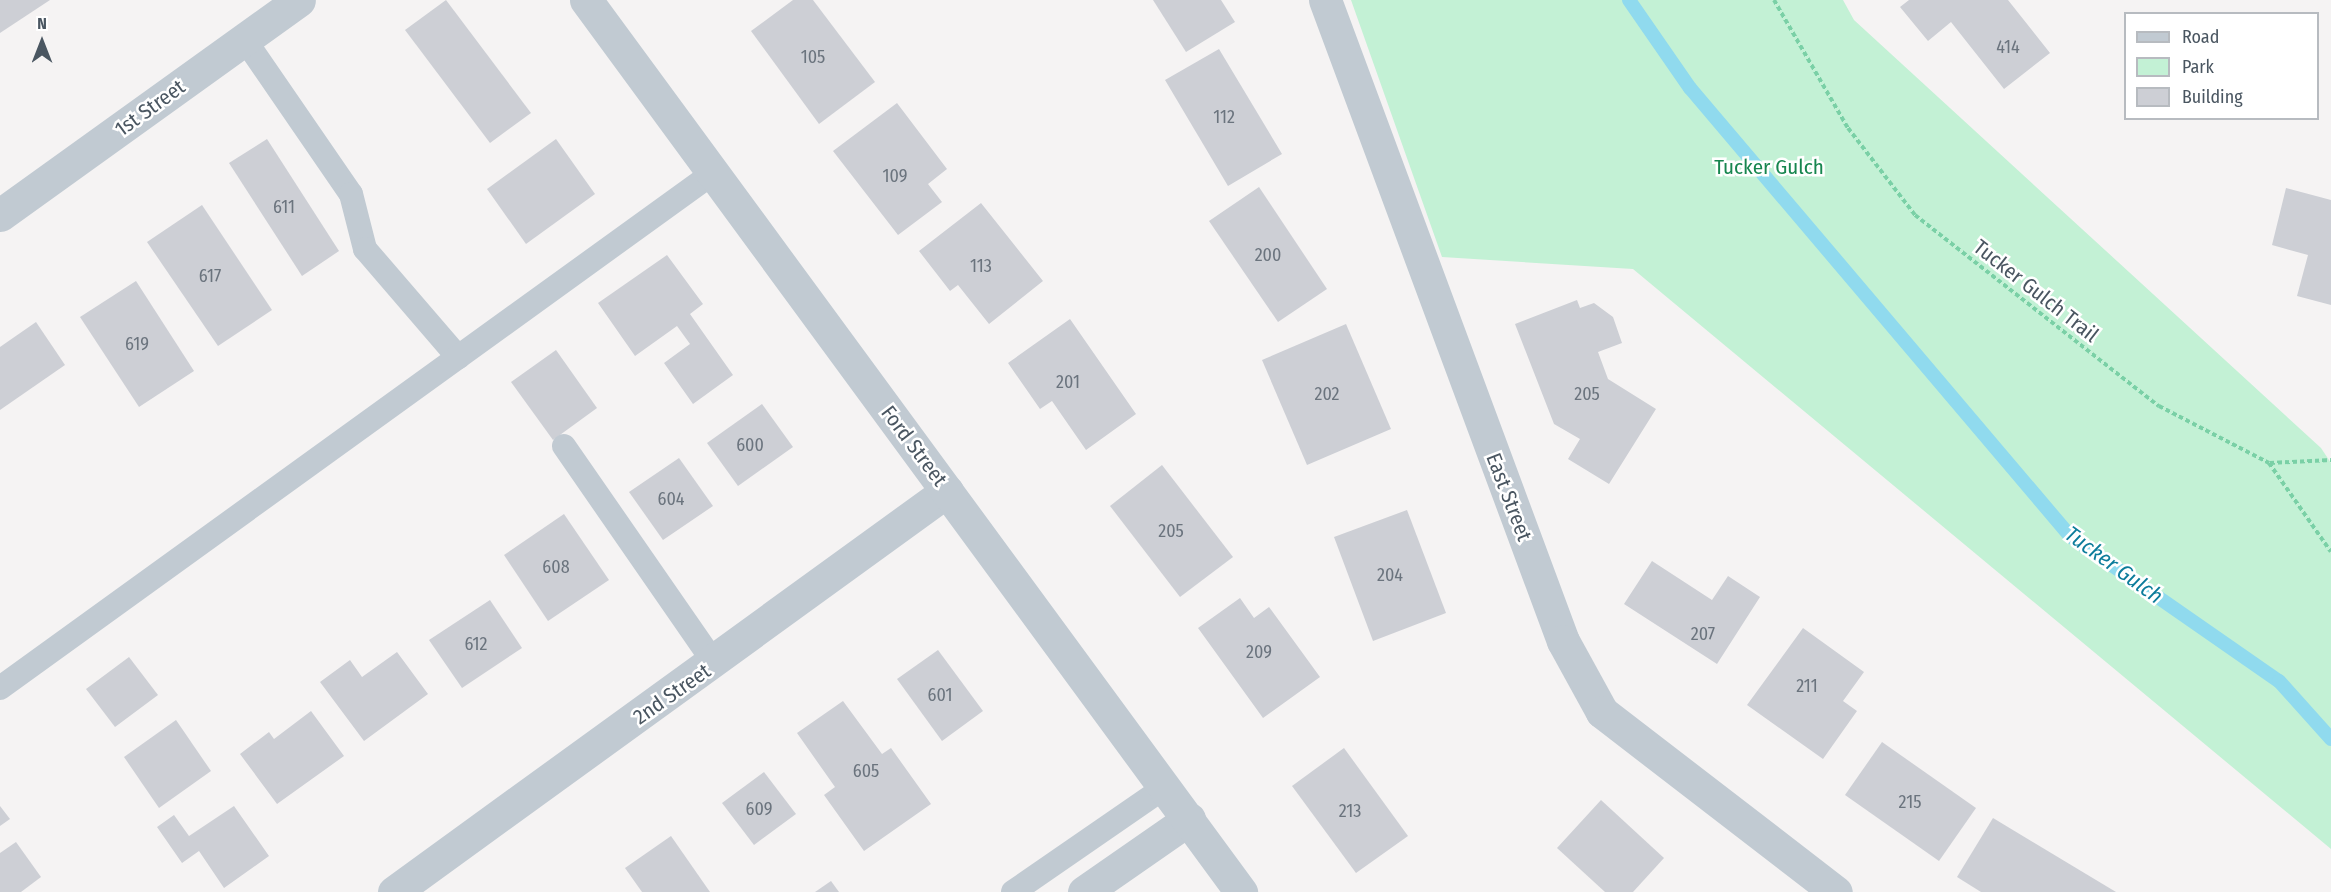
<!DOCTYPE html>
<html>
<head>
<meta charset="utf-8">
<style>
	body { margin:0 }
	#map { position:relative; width:2331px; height:892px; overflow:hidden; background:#f5f3f3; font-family:"Fira Sans Condensed",sans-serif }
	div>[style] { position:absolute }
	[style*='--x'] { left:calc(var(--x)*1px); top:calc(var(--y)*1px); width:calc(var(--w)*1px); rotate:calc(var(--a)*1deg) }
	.green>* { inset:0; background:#c3f1d5 }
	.stream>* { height:14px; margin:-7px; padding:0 7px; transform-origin:7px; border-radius:7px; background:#90daee }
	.building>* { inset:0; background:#cdcfd5 }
	.path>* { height:4px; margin-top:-2px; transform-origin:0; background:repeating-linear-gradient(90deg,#7ad0a6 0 4.5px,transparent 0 7.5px) }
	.service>* { height:24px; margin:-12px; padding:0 12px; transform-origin:12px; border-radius:12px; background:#c1cad2 }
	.minor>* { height:33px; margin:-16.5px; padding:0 16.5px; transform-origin:16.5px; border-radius:16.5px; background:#c1cad2 }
	.tertiary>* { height:33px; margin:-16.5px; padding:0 16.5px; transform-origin:16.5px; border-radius:16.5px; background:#c1cad2 }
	span { translate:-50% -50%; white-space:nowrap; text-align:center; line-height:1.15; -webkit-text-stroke:5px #fff; paint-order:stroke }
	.number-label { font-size:18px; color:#6b747e }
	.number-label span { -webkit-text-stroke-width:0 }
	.street-label { font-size:21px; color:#4a5661 }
	.park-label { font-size:21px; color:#17864f }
	.water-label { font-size:22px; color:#0c7c9b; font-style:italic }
	.legend { position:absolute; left:2124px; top:12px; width:195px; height:108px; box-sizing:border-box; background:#fff; border:2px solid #b7bbc0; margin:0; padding:8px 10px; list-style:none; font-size:18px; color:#4a5661 }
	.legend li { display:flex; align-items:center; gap:12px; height:30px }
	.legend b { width:30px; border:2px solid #b7bbc0 }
	.north { position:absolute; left:12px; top:12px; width:60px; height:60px; -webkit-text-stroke:4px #fff; paint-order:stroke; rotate:0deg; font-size:16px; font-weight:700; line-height:24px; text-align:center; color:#4a5661 }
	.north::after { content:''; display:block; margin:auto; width:21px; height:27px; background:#4a5661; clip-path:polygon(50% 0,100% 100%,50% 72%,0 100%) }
</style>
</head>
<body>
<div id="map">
	<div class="green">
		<div style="clip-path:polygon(1351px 0,1843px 0,1854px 20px,2321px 448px,2331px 463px,2331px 849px,1633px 269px,1442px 257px)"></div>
	</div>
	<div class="stream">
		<div style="--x:1629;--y:0;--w:107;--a:55.3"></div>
		<div style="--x:1690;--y:88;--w:587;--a:49.69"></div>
		<div style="--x:2070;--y:536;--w:254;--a:34.8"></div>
		<div style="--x:2279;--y:681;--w:78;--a:48.1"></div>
	</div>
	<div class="building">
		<div style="clip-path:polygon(0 0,50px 0,0 33px)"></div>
		<div style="clip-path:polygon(446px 0,531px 113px,490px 143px,405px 30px)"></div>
		<div style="clip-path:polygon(793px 0,813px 0,875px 82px,819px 124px,751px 31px)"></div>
		<div style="clip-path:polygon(1153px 0,1221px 0,1235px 22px,1186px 52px)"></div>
		<div style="clip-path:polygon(1909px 0,2008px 0,2050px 53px,2004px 89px,1951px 22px,1928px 41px,1900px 7px)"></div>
		<div style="clip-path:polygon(1219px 49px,1282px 154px,1228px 186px,1165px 80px)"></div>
		<div style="clip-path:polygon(897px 103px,947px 169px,928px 184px,942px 202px,898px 235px,833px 151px)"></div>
		<div style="clip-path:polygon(267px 139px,339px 251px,302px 276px,229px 163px)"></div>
		<div style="clip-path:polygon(556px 139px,595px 194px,526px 244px,487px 189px)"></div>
		<div style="clip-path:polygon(1259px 187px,1327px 289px,1278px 322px,1209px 221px)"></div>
		<div style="clip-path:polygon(2286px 188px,2331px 200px,2331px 305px,2297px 296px,2308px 255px,2272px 245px)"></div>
		<div style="clip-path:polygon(981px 203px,1043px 281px,989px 324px,958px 285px,950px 291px,919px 251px)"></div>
		<div style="clip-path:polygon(202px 205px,272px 310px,218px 346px,147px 242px)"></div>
		<div style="clip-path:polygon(667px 255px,703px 304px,690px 314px,733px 375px,693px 404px,664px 363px,690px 344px,677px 326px,635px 356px,598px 303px)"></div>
		<div style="clip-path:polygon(136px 281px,194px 371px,139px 407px,80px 317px)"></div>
		<div style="clip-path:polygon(1577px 300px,1580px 308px,1594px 303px,1613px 317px,1622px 343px,1598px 352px,1608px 379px,1656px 409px,1609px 484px,1568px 459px,1580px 439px,1554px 424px,1515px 324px)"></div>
		<div style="clip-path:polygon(1070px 319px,1136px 414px,1086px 450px,1052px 401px,1040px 409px,1008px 363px)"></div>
		<div style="clip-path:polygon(36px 322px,65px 365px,0 410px,0 347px)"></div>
		<div style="clip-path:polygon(1346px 324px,1391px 429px,1307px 465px,1262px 360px)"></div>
		<div style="clip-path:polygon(556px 350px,597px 408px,553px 440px,511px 382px)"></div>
		<div style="clip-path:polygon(762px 404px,793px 447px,738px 486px,707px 443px)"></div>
		<div style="clip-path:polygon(679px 458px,713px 506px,663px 540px,629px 492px)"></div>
		<div style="clip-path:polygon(1162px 465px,1233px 557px,1180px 597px,1110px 506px)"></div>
		<div style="clip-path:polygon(1407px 510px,1446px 613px,1373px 641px,1334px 537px)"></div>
		<div style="clip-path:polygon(564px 514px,609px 580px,548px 621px,504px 555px)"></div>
		<div style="clip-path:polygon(1652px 561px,1712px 600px,1728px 576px,1760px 597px,1717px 664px,1624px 604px)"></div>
		<div style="clip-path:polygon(1240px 598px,1254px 618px,1269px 607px,1320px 677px,1263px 718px,1198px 628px)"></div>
		<div style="clip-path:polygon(490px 600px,522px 648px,462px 688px,429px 640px)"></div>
		<div style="clip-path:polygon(1803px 628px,1864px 672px,1843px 701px,1857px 711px,1823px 759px,1747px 705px)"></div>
		<div style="clip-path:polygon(938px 650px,983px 711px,942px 741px,897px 679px)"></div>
		<div style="clip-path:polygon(397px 652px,428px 694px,364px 741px,320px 682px,350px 660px,362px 677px)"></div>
		<div style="clip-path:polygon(129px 657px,158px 695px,115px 727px,86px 689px)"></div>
		<div style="clip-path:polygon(843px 701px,882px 754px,891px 748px,931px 804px,864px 851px,824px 795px,835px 787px,797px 733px)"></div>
		<div style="clip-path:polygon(311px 711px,344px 756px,277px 804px,240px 754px,269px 732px,274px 739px)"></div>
		<div style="clip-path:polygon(176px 720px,211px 771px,159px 808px,124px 757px)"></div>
		<div style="clip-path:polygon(1882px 742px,1976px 808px,1939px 861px,1845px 795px)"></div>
		<div style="clip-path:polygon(1344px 748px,1408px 836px,1356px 873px,1292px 786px)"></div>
		<div style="clip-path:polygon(764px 772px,796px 814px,754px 845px,722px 803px)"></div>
		<div style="clip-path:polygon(1601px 800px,1664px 858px,1633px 892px,1605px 892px,1557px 848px)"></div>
		<div style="clip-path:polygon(0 806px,10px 819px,0 826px)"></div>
		<div style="clip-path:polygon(234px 806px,269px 856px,224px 888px,199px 851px,182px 863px,157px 827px,174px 815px,189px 836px)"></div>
		<div style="clip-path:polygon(1993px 818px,2116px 892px,1981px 892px,1957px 877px)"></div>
		<div style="clip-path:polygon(671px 836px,710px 892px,642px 892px,625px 868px)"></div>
		<div style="clip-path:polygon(16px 842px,41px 877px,21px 892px,0 892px,0 853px)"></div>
		<div style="clip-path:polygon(831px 881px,839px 892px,815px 892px)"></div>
	</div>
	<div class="path">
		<div style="--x:1774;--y:0;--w:148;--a:60"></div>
		<div style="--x:1848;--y:128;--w:110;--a:52.4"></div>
		<div style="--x:1915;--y:215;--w:310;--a:38.1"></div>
		<div style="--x:2159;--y:406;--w:124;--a:27.4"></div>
		<div style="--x:2269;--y:463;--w:108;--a:55.1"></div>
		<div style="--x:2270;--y:463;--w:61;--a:-2.8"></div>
	</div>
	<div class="service">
		<div style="--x:245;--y:40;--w:187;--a:55.5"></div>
		<div style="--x:351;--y:194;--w:57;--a:75.7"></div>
		<div style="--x:365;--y:249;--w:143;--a:49.3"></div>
		<div style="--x:564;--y:446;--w:265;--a:55.3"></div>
		<div style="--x:0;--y:688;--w:880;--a:-35.84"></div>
		<div style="--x:1013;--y:892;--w:185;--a:-34.6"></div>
	</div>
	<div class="minor">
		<div style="--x:1325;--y:0;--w:684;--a:69.63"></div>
		<div style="--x:1563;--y:641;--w:81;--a:61.2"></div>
		<div style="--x:1602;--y:712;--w:295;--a:37.6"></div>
		<div style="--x:0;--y:215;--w:368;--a:-35.7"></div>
		<div style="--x:394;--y:892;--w:683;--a:-35.95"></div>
		<div style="--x:1084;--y:892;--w:128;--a:-34.8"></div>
	</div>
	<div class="tertiary">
		<div style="--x:586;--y:0;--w:1107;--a:53.71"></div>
	</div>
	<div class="number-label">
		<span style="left:2008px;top:47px">414</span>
		<span style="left:813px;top:57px">105</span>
		<span style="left:1224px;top:117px">112</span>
		<span style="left:895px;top:176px">109</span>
		<span style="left:284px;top:207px">611</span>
		<span style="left:1268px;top:255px">200</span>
		<span style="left:981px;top:266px">113</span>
		<span style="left:210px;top:276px">617</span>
		<span style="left:137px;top:344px">619</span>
		<span style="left:1068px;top:382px">201</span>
		<span style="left:1327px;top:394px">202</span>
		<span style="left:1587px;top:394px">205</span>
		<span style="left:750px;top:445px">600</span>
		<span style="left:671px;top:499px">604</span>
		<span style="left:1171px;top:531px">205</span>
		<span style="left:556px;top:567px">608</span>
		<span style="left:1390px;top:575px">204</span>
		<span style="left:1703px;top:634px">207</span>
		<span style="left:476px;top:644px">612</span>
		<span style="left:1259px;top:652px">209</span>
		<span style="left:1807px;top:686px">211</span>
		<span style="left:940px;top:695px">601</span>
		<span style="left:866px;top:771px">605</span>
		<span style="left:1910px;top:802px">215</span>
		<span style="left:759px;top:809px">609</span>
		<span style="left:1350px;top:811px">213</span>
	</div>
	<div class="street-label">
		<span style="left:150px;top:108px;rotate:-36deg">1st Street</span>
		<span style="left:2036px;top:291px;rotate:38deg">Tucker Gulch Trail</span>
		<span style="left:914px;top:446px;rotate:53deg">Ford Street</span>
		<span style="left:1509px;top:497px;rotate:69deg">East Street</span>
		<span style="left:672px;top:694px;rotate:-35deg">2nd Street</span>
	</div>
	<div class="park-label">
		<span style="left:1769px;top:167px">Tucker Gulch</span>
	</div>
	<div class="water-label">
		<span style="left:2114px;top:565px;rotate:36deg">Tucker Gulch</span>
	</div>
	<ul class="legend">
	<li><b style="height:8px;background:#c1cad2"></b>Road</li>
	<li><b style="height:16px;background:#c3f1d5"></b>Park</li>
	<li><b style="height:16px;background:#cdcfd5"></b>Building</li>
	</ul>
	<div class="north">N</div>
</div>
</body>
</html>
